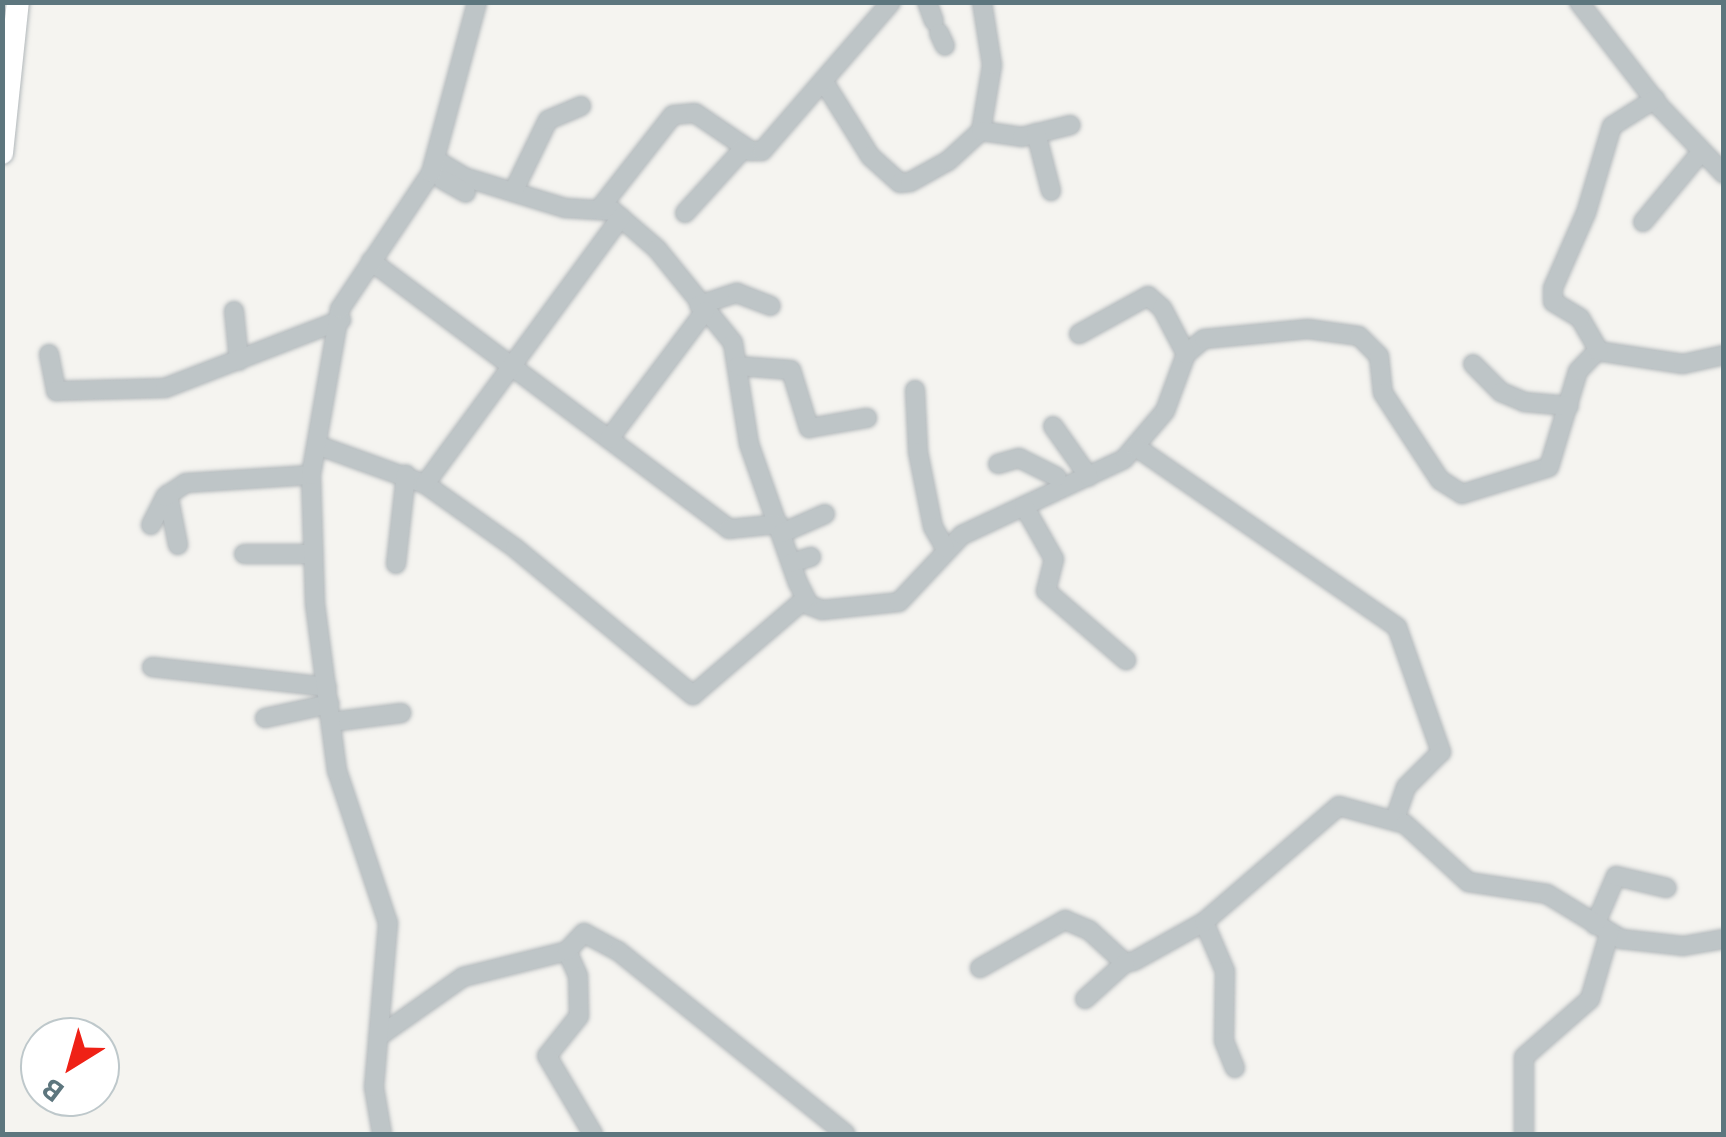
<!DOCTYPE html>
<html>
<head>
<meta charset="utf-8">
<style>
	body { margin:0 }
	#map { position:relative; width:1726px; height:1137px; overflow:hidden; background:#f5f4f0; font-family:Roboto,sans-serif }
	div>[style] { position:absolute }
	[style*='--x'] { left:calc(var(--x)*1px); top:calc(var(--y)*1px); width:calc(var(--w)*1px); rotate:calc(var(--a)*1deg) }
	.roads { filter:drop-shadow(0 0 2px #b2b8bb) drop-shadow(0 0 2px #b2b8bb) }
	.minor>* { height:18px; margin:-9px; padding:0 9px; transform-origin:9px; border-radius:9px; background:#bec5c7 }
	.major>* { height:22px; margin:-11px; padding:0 11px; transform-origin:11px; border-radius:11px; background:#fff }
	span { translate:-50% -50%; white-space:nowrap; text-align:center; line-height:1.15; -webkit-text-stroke:10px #fff; paint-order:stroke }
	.frame { position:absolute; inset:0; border:5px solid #5d767e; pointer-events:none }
	.north { position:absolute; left:20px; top:1017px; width:100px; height:100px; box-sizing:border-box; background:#fff; border:2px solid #bec8cb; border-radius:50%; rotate:217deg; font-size:28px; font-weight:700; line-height:40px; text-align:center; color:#5d767e }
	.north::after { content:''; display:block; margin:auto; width:35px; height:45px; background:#ef2116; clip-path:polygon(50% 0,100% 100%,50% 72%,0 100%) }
</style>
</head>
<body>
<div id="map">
	<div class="roads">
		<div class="minor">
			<div style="--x:927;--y:2;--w:20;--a:70"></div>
			<div style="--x:1579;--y:2;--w:134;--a:52.3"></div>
			<div style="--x:1661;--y:108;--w:91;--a:46.3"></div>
			<div style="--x:939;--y:33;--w:14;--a:65"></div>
			<div style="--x:824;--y:82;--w:87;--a:58.1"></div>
			<div style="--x:870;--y:156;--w:40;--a:42"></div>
			<div style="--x:900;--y:183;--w:10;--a:-6"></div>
			<div style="--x:910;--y:182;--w:43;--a:-28.9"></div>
			<div style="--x:948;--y:161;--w:45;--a:-42.3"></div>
			<div style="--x:981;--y:131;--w:67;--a:-80.5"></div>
			<div style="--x:992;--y:65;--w:64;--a:-99"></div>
			<div style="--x:981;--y:131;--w:41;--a:8.3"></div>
			<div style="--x:1022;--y:137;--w:50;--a:-13.8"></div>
			<div style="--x:1036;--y:133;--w:60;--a:75.5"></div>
			<div style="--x:436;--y:160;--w:33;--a:31"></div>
			<div style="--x:464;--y:177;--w:106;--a:17.1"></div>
			<div style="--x:565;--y:208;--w:48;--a:3.6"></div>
			<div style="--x:613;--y:211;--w:58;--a:40.8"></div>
			<div style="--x:657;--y:249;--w:121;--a:51"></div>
			<div style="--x:733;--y:343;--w:102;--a:81"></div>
			<div style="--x:749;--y:444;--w:147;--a:70.6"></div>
			<div style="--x:798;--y:583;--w:25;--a:63"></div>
			<div style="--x:809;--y:605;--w:14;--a:21"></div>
			<div style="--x:822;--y:610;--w:77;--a:-5.9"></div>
			<div style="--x:899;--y:602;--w:92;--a:-46.8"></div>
			<div style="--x:962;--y:535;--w:179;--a:-25.1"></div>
			<div style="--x:1124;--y:459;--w:63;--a:-49.5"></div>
			<div style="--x:1165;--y:411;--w:61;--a:-69.8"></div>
			<div style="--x:1186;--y:354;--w:23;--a:-40"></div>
			<div style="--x:1204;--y:339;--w:104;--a:-5.5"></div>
			<div style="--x:1308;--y:329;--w:51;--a:7.8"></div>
			<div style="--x:1359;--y:336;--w:28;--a:45"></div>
			<div style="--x:1379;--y:356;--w:37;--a:84"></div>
			<div style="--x:1383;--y:393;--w:104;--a:56.8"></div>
			<div style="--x:1440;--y:480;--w:26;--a:32"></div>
			<div style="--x:1462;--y:494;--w:91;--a:-17.2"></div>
			<div style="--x:1549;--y:467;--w:100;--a:-73.2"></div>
			<div style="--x:1578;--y:371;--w:28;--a:-46"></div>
			<div style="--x:1597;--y:351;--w:87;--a:8.6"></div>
			<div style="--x:1683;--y:364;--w:42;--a:-12.4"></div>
			<div style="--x:443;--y:180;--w:26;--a:29"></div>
			<div style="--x:513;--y:192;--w:80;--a:-64.1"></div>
			<div style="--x:548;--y:120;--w:36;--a:-23"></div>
			<div style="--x:600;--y:208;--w:118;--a:-51.9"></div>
			<div style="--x:673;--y:115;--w:22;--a:-5"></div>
			<div style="--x:695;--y:113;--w:68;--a:34.2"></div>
			<div style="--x:751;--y:151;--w:11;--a:0"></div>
			<div style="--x:762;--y:151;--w:197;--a:-49.1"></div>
			<div style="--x:685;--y:213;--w:89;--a:-47.7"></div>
			<div style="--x:1643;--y:222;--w:92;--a:-50.3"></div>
			<div style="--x:371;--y:261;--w:447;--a:36.8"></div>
			<div style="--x:729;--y:529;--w:50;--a:-5.7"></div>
			<div style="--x:699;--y:305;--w:40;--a:-18"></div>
			<div style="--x:737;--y:293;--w:36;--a:21"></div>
			<div style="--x:234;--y:311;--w:50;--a:84.3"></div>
			<div style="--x:1079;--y:334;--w:79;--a:-28.8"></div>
			<div style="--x:1148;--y:296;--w:18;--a:41"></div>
			<div style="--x:1162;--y:308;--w:52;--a:62.4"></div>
			<div style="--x:1599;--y:351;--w:38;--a:-120"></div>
			<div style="--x:1580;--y:318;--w:31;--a:-149"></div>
			<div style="--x:1553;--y:302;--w:14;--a:-90"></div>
			<div style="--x:1553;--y:288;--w:82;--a:-66.3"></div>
			<div style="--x:1586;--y:213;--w:91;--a:-73.4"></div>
			<div style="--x:1612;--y:126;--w:51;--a:-32.1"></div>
			<div style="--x:49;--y:354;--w:38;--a:79"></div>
			<div style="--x:56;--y:391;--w:109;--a:-1.6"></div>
			<div style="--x:165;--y:388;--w:189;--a:-21.1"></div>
			<div style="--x:1473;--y:364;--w:40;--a:45"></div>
			<div style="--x:1501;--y:392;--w:25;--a:23"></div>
			<div style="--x:1524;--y:402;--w:45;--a:5.1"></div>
			<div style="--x:738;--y:366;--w:53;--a:4.3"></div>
			<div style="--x:791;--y:370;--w:61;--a:72.8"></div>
			<div style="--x:809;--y:428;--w:59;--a:-9.8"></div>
			<div style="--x:915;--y:390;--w:62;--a:87.2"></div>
			<div style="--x:918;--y:452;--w:76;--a:78.7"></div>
			<div style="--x:933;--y:527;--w:24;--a:60"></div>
			<div style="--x:1053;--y:426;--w:62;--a:54.8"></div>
			<div style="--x:609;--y:439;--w:160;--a:-53.1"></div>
			<div style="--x:317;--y:445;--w:115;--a:19.9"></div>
			<div style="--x:425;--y:484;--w:110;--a:35.4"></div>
			<div style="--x:515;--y:548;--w:231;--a:39.6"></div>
			<div style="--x:693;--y:695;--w:148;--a:-40.6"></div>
			<div style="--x:1136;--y:447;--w:317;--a:34.6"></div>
			<div style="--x:1397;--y:627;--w:133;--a:70.6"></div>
			<div style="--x:1441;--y:752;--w:49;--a:135"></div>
			<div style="--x:1406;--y:787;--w:34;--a:109"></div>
			<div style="--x:998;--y:464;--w:22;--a:-16"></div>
			<div style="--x:1019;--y:458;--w:42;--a:26.6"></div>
			<div style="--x:425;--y:484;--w:331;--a:-53.7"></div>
			<div style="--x:168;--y:494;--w:52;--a:78.9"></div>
			<div style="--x:1024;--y:506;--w:61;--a:60.5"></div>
			<div style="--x:1054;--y:559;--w:33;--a:104"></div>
			<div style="--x:1046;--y:591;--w:106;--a:40.8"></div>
			<div style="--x:151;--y:525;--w:31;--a:-63"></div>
			<div style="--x:165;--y:497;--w:25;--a:-34"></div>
			<div style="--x:186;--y:483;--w:125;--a:-3.7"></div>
			<div style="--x:782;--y:533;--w:47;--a:-23.8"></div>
			<div style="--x:244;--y:554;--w:67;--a:0"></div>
			<div style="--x:791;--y:563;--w:21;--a:-17"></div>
			<div style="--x:396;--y:564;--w:90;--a:-83.6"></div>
			<div style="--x:152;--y:667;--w:176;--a:6.5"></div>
			<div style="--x:265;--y:718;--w:66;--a:-12.3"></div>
			<div style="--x:331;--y:722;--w:71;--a:-7.3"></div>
			<div style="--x:1204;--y:922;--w:53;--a:66.8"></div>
			<div style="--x:1225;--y:971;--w:70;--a:90.8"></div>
			<div style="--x:1224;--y:1041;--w:29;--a:68"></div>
			<div style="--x:1595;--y:925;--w:53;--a:-66.8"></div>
			<div style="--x:1616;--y:876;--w:52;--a:13.2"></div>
			<div style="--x:567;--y:951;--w:27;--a:66"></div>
			<div style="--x:578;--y:976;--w:40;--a:88.6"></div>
			<div style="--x:579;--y:1016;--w:51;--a:128.7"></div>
			<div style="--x:547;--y:1056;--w:91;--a:59.5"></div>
			<div style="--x:980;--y:968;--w:98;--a:-29.5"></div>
			<div style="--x:1065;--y:920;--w:26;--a:23"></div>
			<div style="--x:1089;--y:930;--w:49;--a:42.5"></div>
			<div style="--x:1125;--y:963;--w:9;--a:-13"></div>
			<div style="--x:1134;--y:961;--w:80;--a:-29.1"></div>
			<div style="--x:1204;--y:922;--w:178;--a:-40.7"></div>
			<div style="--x:1339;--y:806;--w:68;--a:15.3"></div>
			<div style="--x:1405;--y:824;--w:86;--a:42.6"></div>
			<div style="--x:1468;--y:882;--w:80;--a:8.6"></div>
			<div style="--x:1547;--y:894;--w:87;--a:31.3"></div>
			<div style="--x:1621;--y:939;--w:62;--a:6.4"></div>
			<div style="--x:1683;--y:946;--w:42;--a:-9.7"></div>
			<div style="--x:1085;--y:999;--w:54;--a:-42"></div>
			<div style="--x:378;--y:1037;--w:104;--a:-35.2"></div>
			<div style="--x:463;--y:977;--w:107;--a:-14"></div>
			<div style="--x:567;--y:951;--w:25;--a:-47"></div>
			<div style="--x:584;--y:933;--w:38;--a:28"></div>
			<div style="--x:618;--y:951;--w:292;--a:38.8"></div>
			<div style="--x:382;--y:1134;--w:48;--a:-99.7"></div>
			<div style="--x:374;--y:1087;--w:165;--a:-85.1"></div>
			<div style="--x:388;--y:923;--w:160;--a:-108.5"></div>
			<div style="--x:337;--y:771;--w:169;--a:-97.5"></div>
			<div style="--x:315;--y:603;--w:128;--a:-91.8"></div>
			<div style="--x:311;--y:475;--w:169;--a:-80.1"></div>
			<div style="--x:340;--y:309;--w:164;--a:-56.2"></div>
			<div style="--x:431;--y:173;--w:177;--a:-74.9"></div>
			<div style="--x:1524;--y:1134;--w:77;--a:-90"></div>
			<div style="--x:1524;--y:1057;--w:88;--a:-41.3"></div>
			<div style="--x:1590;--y:999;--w:68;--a:-73.7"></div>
		</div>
		<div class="major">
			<div style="--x:2;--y:153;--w:152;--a:-84"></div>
		</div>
	</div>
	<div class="frame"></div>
	<div class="north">B</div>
</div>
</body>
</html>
